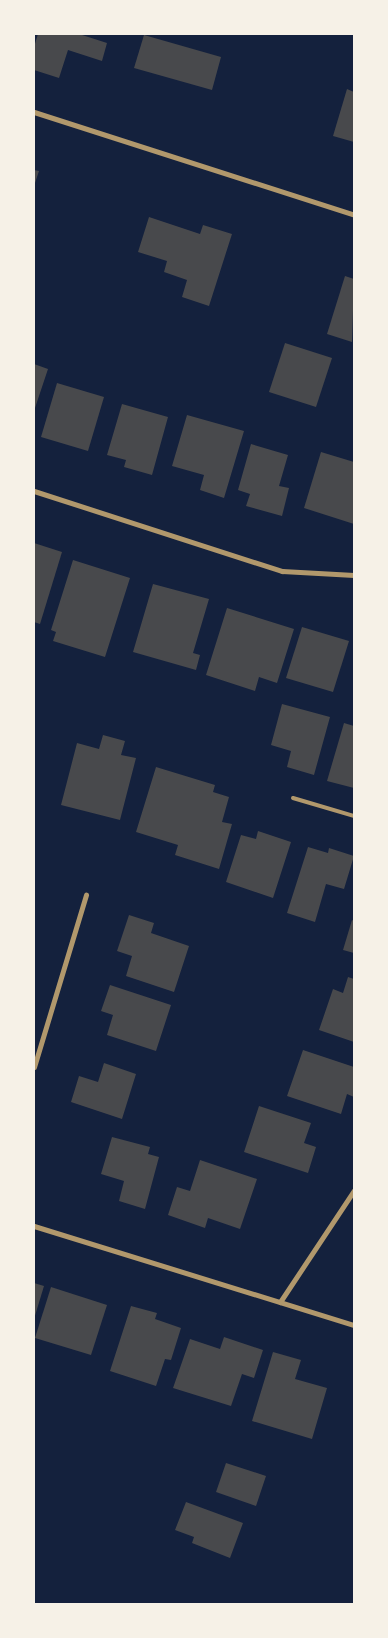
<!DOCTYPE html>
<html>
<head>
<meta charset="utf-8">
<style>
	body { margin:0 }
	#map { position:relative; width:388px; height:1638px; overflow:hidden; background:#14213d; font-family:Cabin,sans-serif }
	div>[style] { position:absolute }
	[style*='--x'] { left:calc(var(--x)*1px); top:calc(var(--y)*1px); width:calc(var(--w)*1px); rotate:calc(var(--a)*1deg) }
	.building>* { inset:0; background:#48494c }
	.service>* { height:4px; margin:-2px; padding:0 2px; transform-origin:2px; border-radius:2px; background:#b1986c }
	.minor>* { height:5px; margin:-2.5px; padding:0 2.5px; transform-origin:2.5px; border-radius:2.5px; background:#b1986c }
	span { translate:-50% -50%; white-space:nowrap; text-align:center; line-height:1.15; -webkit-text-stroke:4.5px #f6f1e7; paint-order:stroke }
	.frame { position:absolute; inset:0; border:35px solid #f6f1e7; pointer-events:none }
</style>
</head>
<body>
<div id="map">
	<div class="building">
		<div style="clip-path:polygon(38px 34px,79px 34px,107px 43px,102px 61px,68px 50px,59px 78px,34px 70px,34px 47px)"></div>
		<div style="clip-path:polygon(144px 35px,221px 57px,212px 90px,134px 68px)"></div>
		<div style="clip-path:polygon(347px 89px,354px 92px,354px 142px,333px 136px)"></div>
		<div style="clip-path:polygon(34px 170px,39px 171px,34px 186px)"></div>
		<div style="clip-path:polygon(149px 217px,200px 234px,203px 225px,232px 234px,209px 306px,182px 297px,187px 280px,164px 272px,167px 261px,138px 252px)"></div>
		<div style="clip-path:polygon(345px 276px,354px 279px,352px 342px,327px 334px)"></div>
		<div style="clip-path:polygon(285px 343px,332px 358px,316px 407px,269px 392px)"></div>
		<div style="clip-path:polygon(34px 364px,48px 369px,34px 411px)"></div>
		<div style="clip-path:polygon(57px 383px,104px 397px,88px 451px,41px 437px)"></div>
		<div style="clip-path:polygon(122px 404px,168px 417px,152px 475px,124px 467px,126px 460px,107px 455px)"></div>
		<div style="clip-path:polygon(187px 415px,244px 431px,224px 498px,200px 490px,204px 475px,172px 466px)"></div>
		<div style="clip-path:polygon(251px 444px,288px 455px,279px 486px,289px 488px,282px 516px,246px 506px,250px 494px,238px 490px)"></div>
		<div style="clip-path:polygon(321px 452px,354px 462px,354px 524px,304px 508px)"></div>
		<div style="clip-path:polygon(34px 543px,62px 552px,40px 624px,34px 622px)"></div>
		<div style="clip-path:polygon(73px 560px,130px 578px,105px 657px,53px 641px,56px 632px,51px 630px)"></div>
		<div style="clip-path:polygon(153px 584px,209px 599px,193px 653px,200px 655px,196px 670px,133px 652px)"></div>
		<div style="clip-path:polygon(227px 608px,294px 629px,277px 683px,259px 677px,255px 691px,206px 675px)"></div>
		<div style="clip-path:polygon(302px 627px,349px 641px,333px 692px,286px 678px)"></div>
		<div style="clip-path:polygon(282px 704px,330px 717px,314px 775px,287px 767px,291px 751px,271px 745px)"></div>
		<div style="clip-path:polygon(344px 723px,354px 726px,354px 788px,327px 781px)"></div>
		<div style="clip-path:polygon(103px 735px,125px 741px,121px 755px,136px 758px,120px 820px,61px 805px,77px 743px,99px 749px)"></div>
		<div style="clip-path:polygon(156px 767px,215px 785px,213px 792px,229px 797px,222px 822px,232px 824px,219px 869px,175px 855px,178px 845px,136px 832px)"></div>
		<div style="clip-path:polygon(258px 831px,291px 842px,273px 898px,226px 882px,241px 835px,256px 839px)"></div>
		<div style="clip-path:polygon(308px 847px,328px 853px,329px 848px,354px 856px,344px 889px,326px 884px,315px 922px,287px 913px)"></div>
		<div style="clip-path:polygon(129px 915px,154px 923px,151px 933px,189px 946px,174px 992px,126px 976px,132px 956px,117px 951px)"></div>
		<div style="clip-path:polygon(352px 920px,354px 921px,354px 953px,343px 950px)"></div>
		<div style="clip-path:polygon(348px 977px,354px 979px,354px 1042px,319px 1030px,333px 989px,343px 993px)"></div>
		<div style="clip-path:polygon(110px 985px,171px 1005px,156px 1051px,107px 1035px,113px 1015px,101px 1011px)"></div>
		<div style="clip-path:polygon(303px 1050px,354px 1067px,354px 1097px,347px 1094px,341px 1114px,287px 1096px)"></div>
		<div style="clip-path:polygon(104px 1063px,136px 1074px,122px 1119px,71px 1102px,79px 1076px,98px 1082px)"></div>
		<div style="clip-path:polygon(259px 1106px,311px 1123px,304px 1143px,316px 1147px,308px 1173px,244px 1152px)"></div>
		<div style="clip-path:polygon(112px 1137px,150px 1147px,148px 1154px,159px 1157px,145px 1209px,119px 1201px,124px 1181px,101px 1174px)"></div>
		<div style="clip-path:polygon(200px 1160px,257px 1179px,240px 1229px,208px 1218px,205px 1228px,168px 1215px,177px 1187px,190px 1191px)"></div>
		<div style="clip-path:polygon(34px 1283px,44px 1286px,34px 1319px)"></div>
		<div style="clip-path:polygon(51px 1287px,107px 1305px,91px 1355px,35px 1338px)"></div>
		<div style="clip-path:polygon(131px 1306px,157px 1313px,155px 1319px,181px 1328px,171px 1360px,165px 1359px,156px 1386px,110px 1371px)"></div>
		<div style="clip-path:polygon(224px 1337px,263px 1350px,254px 1378px,242px 1374px,231px 1406px,173px 1388px,190px 1339px,220px 1349px)"></div>
		<div style="clip-path:polygon(273px 1352px,301px 1360px,295px 1379px,327px 1388px,312px 1439px,252px 1421px)"></div>
		<div style="clip-path:polygon(226px 1463px,266px 1476px,256px 1506px,216px 1492px)"></div>
		<div style="clip-path:polygon(186px 1502px,243px 1523px,230px 1558px,192px 1543px,194px 1537px,175px 1530px)"></div>
	</div>
	<div class="service">
		<div style="--x:293;--y:798;--w:64;--a:16.4"></div>
	</div>
	<div class="minor">
		<div style="--x:34;--y:112;--w:336;--a:17.8"></div>
		<div style="--x:34;--y:491;--w:261;--a:17.9"></div>
		<div style="--x:282;--y:571;--w:72;--a:3.2"></div>
		<div style="--x:34;--y:1067;--w:180;--a:-73.2"></div>
		<div style="--x:34;--y:1226;--w:335;--a:17.2"></div>
		<div style="--x:280;--y:1302;--w:134;--a:-56.5"></div>
	</div>
	<div class="frame"></div>
</div>
</body>
</html>
